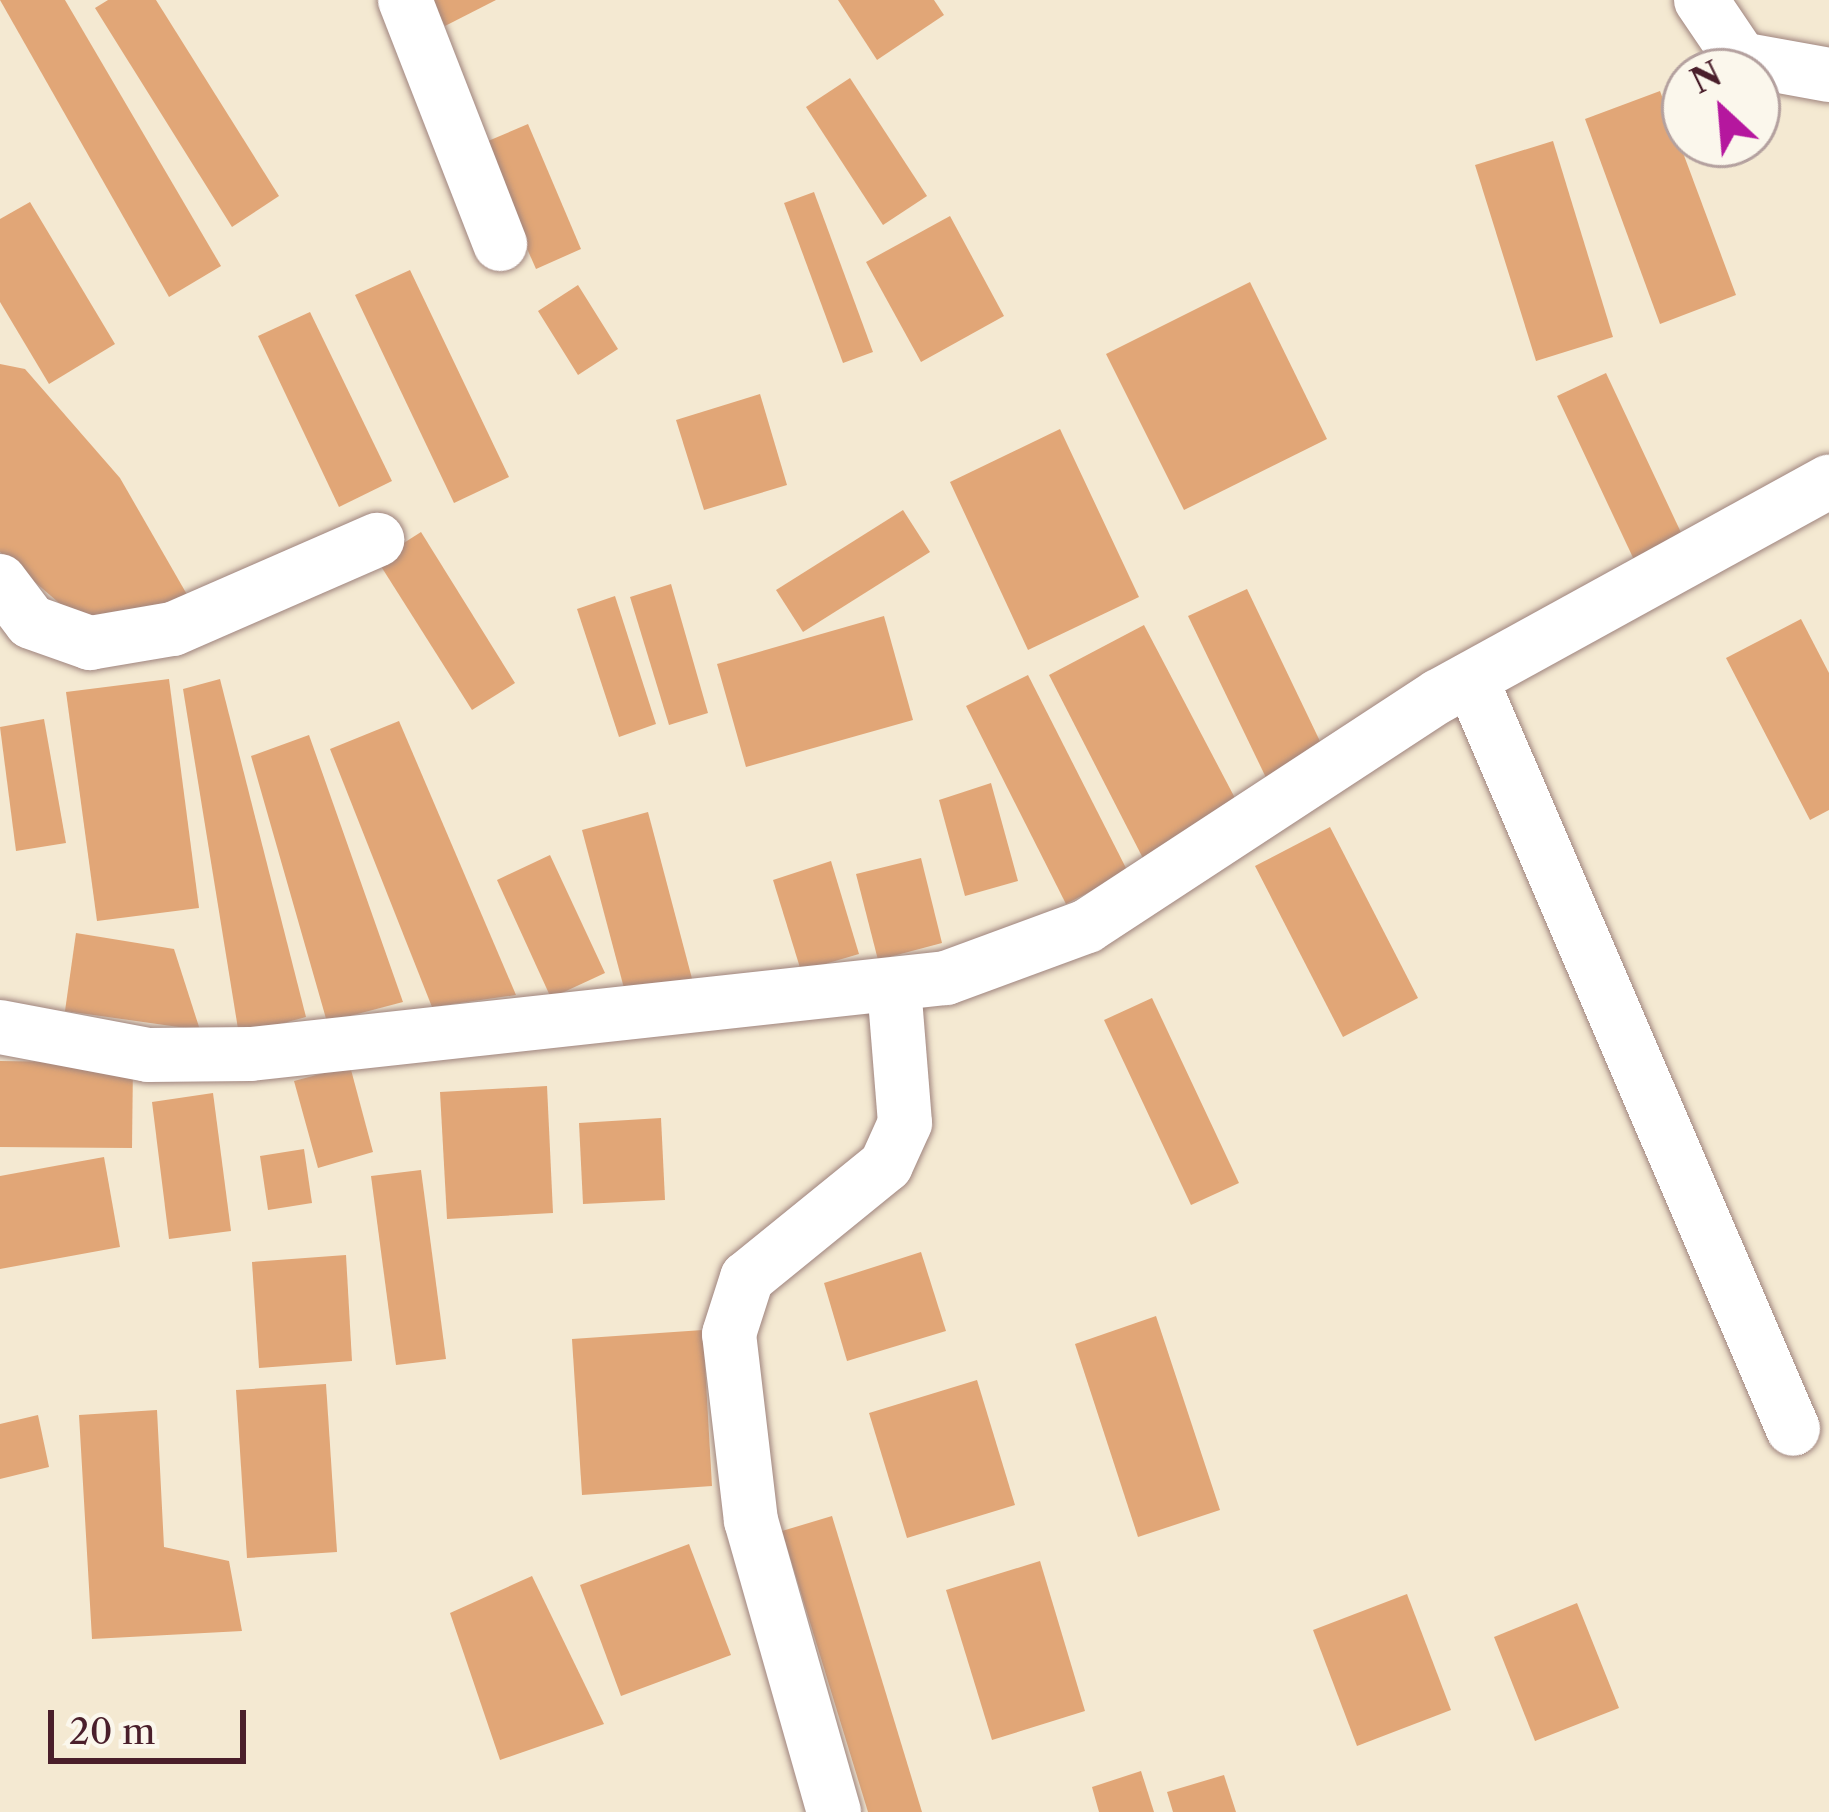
<!DOCTYPE html>
<html>
<head>
<meta charset="utf-8">
<style>
	body { margin:0 }
	#map { position:relative; width:1829px; height:1812px; overflow:hidden; background:#f4e9d2; font-family:"Libre Caslon Text",serif }
	div>[style] { position:absolute }
	[style*='--x'] { left:calc(var(--x)*1px); top:calc(var(--y)*1px); width:calc(var(--w)*1px); rotate:calc(var(--a)*1deg) }
	.building>* { inset:0; background:#e1a677 }
	.roads { filter:drop-shadow(0 0 3px #9f847e) drop-shadow(0 0 3px #9f847e) }
	.minor>* { height:54px; margin:-27px; padding:0 27px; transform-origin:27px; border-radius:27px; background:#fff }
	span { translate:-50% -50%; white-space:nowrap; text-align:center; line-height:1.15; -webkit-text-stroke:9px #fbf7ec; paint-order:stroke }
	.north { position:absolute; left:1661px; top:48px; width:120px; height:120px; box-sizing:border-box; background:#fbf7ec; border:3px solid #b4a19f; border-radius:50%; rotate:334deg; font-size:33px; font-weight:700; line-height:48px; text-align:center; color:#4a1f2b }
	.north::after { content:''; display:block; margin:auto; width:42px; height:54px; background:#b5179e; clip-path:polygon(50% 0,100% 100%,50% 72%,0 100%) }
	.scale { position:absolute; left:48px; top:1710px; width:198px; height:54px; box-sizing:border-box; border:6px solid #4a1f2b; border-top:0; padding-left:15px; font-size:36px; line-height:42px; white-space:nowrap; color:#4a1f2b; -webkit-text-stroke:9px #fbf7ec; paint-order:stroke }
</style>
</head>
<body>
<div id="map">
	<div class="building">
		<div style="clip-path:polygon(0 0,65px 0,221px 266px,169px 297px)"></div>
		<div style="clip-path:polygon(108px 0,156px 0,279px 196px,232px 227px,95px 8px)"></div>
		<div style="clip-path:polygon(431px 0,496px 0,445px 26px)"></div>
		<div style="clip-path:polygon(838px 0,934px 0,944px 15px,877px 60px)"></div>
		<div style="clip-path:polygon(850px 78px,927px 196px,883px 225px,806px 107px)"></div>
		<div style="clip-path:polygon(1660px 91px,1736px 295px,1660px 324px,1585px 119px)"></div>
		<div style="clip-path:polygon(528px 124px,581px 249px,536px 269px,481px 144px)"></div>
		<div style="clip-path:polygon(1553px 141px,1613px 337px,1536px 361px,1475px 165px)"></div>
		<div style="clip-path:polygon(814px 192px,873px 352px,843px 363px,784px 203px)"></div>
		<div style="clip-path:polygon(30px 202px,115px 344px,49px 384px,0 302px,0 219px)"></div>
		<div style="clip-path:polygon(950px 216px,1004px 316px,921px 362px,866px 262px)"></div>
		<div style="clip-path:polygon(410px 270px,509px 477px,454px 503px,355px 295px)"></div>
		<div style="clip-path:polygon(1250px 282px,1327px 439px,1184px 510px,1106px 354px)"></div>
		<div style="clip-path:polygon(578px 285px,618px 349px,578px 375px,538px 311px)"></div>
		<div style="clip-path:polygon(310px 312px,392px 481px,339px 507px,258px 336px)"></div>
		<div style="clip-path:polygon(0 364px,25px 369px,120px 478px,189px 598px,80px 621px,0 552px)"></div>
		<div style="clip-path:polygon(1606px 373px,1685px 541px,1636px 564px,1557px 396px)"></div>
		<div style="clip-path:polygon(760px 394px,787px 485px,704px 510px,676px 420px)"></div>
		<div style="clip-path:polygon(1060px 429px,1139px 597px,1028px 650px,950px 482px)"></div>
		<div style="clip-path:polygon(903px 510px,930px 552px,803px 632px,776px 590px)"></div>
		<div style="clip-path:polygon(421px 532px,515px 683px,472px 710px,377px 560px)"></div>
		<div style="clip-path:polygon(671px 584px,708px 713px,669px 725px,630px 597px)"></div>
		<div style="clip-path:polygon(1247px 589px,1329px 760px,1271px 788px,1188px 616px)"></div>
		<div style="clip-path:polygon(615px 596px,656px 724px,619px 737px,577px 609px)"></div>
		<div style="clip-path:polygon(884px 616px,913px 720px,746px 767px,717px 664px)"></div>
		<div style="clip-path:polygon(1801px 619px,1829px 673px,1829px 810px,1810px 820px,1726px 658px)"></div>
		<div style="clip-path:polygon(1144px 625px,1246px 819px,1149px 870px,1049px 675px)"></div>
		<div style="clip-path:polygon(1028px 675px,1128px 872px,1066px 904px,966px 706px)"></div>
		<div style="clip-path:polygon(169px 679px,199px 908px,97px 921px,66px 692px)"></div>
		<div style="clip-path:polygon(220px 679px,306px 1017px,239px 1035px,183px 689px)"></div>
		<div style="clip-path:polygon(44px 719px,66px 843px,16px 851px,0 727px)"></div>
		<div style="clip-path:polygon(399px 721px,516px 995px,432px 1007px,330px 749px)"></div>
		<div style="clip-path:polygon(309px 735px,403px 1002px,327px 1022px,251px 756px)"></div>
		<div style="clip-path:polygon(991px 783px,1018px 881px,965px 896px,939px 800px)"></div>
		<div style="clip-path:polygon(648px 812px,695px 990px,629px 1007px,582px 830px)"></div>
		<div style="clip-path:polygon(1330px 827px,1418px 998px,1343px 1037px,1255px 866px)"></div>
		<div style="clip-path:polygon(550px 855px,605px 973px,551px 998px,497px 880px)"></div>
		<div style="clip-path:polygon(921px 858px,942px 943px,878px 960px,856px 874px)"></div>
		<div style="clip-path:polygon(831px 861px,859px 954px,801px 971px,773px 880px)"></div>
		<div style="clip-path:polygon(76px 933px,174px 949px,200px 1030px,65px 1011px)"></div>
		<div style="clip-path:polygon(1152px 998px,1239px 1183px,1191px 1205px,1104px 1020px)"></div>
		<div style="clip-path:polygon(0 1061px,133px 1063px,132px 1148px,0 1147px)"></div>
		<div style="clip-path:polygon(350px 1066px,373px 1152px,318px 1168px,294px 1081px)"></div>
		<div style="clip-path:polygon(547px 1086px,553px 1213px,447px 1219px,440px 1092px)"></div>
		<div style="clip-path:polygon(213px 1093px,231px 1231px,169px 1239px,152px 1102px)"></div>
		<div style="clip-path:polygon(661px 1118px,665px 1200px,583px 1204px,579px 1123px)"></div>
		<div style="clip-path:polygon(304px 1149px,312px 1203px,268px 1210px,260px 1156px)"></div>
		<div style="clip-path:polygon(104px 1157px,120px 1247px,0 1269px,0 1176px)"></div>
		<div style="clip-path:polygon(421px 1170px,446px 1359px,396px 1365px,371px 1176px)"></div>
		<div style="clip-path:polygon(921px 1252px,946px 1331px,847px 1361px,824px 1283px)"></div>
		<div style="clip-path:polygon(346px 1255px,352px 1361px,259px 1368px,252px 1262px)"></div>
		<div style="clip-path:polygon(1156px 1316px,1220px 1510px,1138px 1537px,1075px 1344px)"></div>
		<div style="clip-path:polygon(703px 1330px,712px 1486px,582px 1495px,572px 1339px)"></div>
		<div style="clip-path:polygon(977px 1380px,1015px 1505px,907px 1538px,869px 1413px)"></div>
		<div style="clip-path:polygon(326px 1384px,337px 1552px,247px 1558px,236px 1390px)"></div>
		<div style="clip-path:polygon(157px 1410px,164px 1547px,229px 1561px,242px 1631px,92px 1639px,79px 1415px)"></div>
		<div style="clip-path:polygon(38px 1415px,49px 1467px,0 1479px,0 1424px)"></div>
		<div style="clip-path:polygon(832px 1516px,922px 1812px,868px 1812px,782px 1531px)"></div>
		<div style="clip-path:polygon(689px 1544px,731px 1655px,621px 1696px,580px 1585px)"></div>
		<div style="clip-path:polygon(1040px 1561px,1085px 1711px,992px 1740px,946px 1590px)"></div>
		<div style="clip-path:polygon(532px 1576px,604px 1724px,500px 1760px,450px 1613px)"></div>
		<div style="clip-path:polygon(1407px 1594px,1451px 1710px,1357px 1746px,1313px 1630px)"></div>
		<div style="clip-path:polygon(1577px 1603px,1619px 1708px,1535px 1741px,1494px 1637px)"></div>
		<div style="clip-path:polygon(1141px 1771px,1154px 1812px,1099px 1812px,1092px 1787px)"></div>
		<div style="clip-path:polygon(1224px 1775px,1236px 1812px,1173px 1812px,1167px 1792px)"></div>
	</div>
	<div class="roads">
		<div class="minor">
			<div style="--x:405;--y:0;--w:262;--a:68.7"></div>
			<div style="--x:1701;--y:0;--w:71;--a:55.9"></div>
			<div style="--x:1741;--y:59;--w:89;--a:10.3"></div>
			<div style="--x:0;--y:581;--w:51;--a:52.9"></div>
			<div style="--x:31;--y:622;--w:63;--a:19.6"></div>
			<div style="--x:90;--y:643;--w:84;--a:-9.6"></div>
			<div style="--x:173;--y:629;--w:223;--a:-23.6"></div>
			<div style="--x:1471;--y:679;--w:816;--a:66.76"></div>
			<div style="--x:0;--y:1027;--w:151;--a:10.7"></div>
			<div style="--x:148;--y:1055;--w:103;--a:-0.6"></div>
			<div style="--x:251;--y:1054;--w:699;--a:-6.24"></div>
			<div style="--x:946;--y:978;--w:150;--a:-20.2"></div>
			<div style="--x:1087;--y:926;--w:420;--a:-33.2"></div>
			<div style="--x:1439;--y:696;--w:445;--a:-28.8"></div>
			<div style="--x:834;--y:1812;--w:303;--a:-105.9"></div>
			<div style="--x:751;--y:1521;--w:188;--a:-96.7"></div>
			<div style="--x:729;--y:1334;--w:59;--a:-72.2"></div>
			<div style="--x:747;--y:1278;--w:179;--a:-39.1"></div>
			<div style="--x:886;--y:1165;--w:46;--a:-65.7"></div>
			<div style="--x:905;--y:1123;--w:138;--a:-94.6"></div>
		</div>
	</div>
	<div class="north">N</div>
	<div class="scale">20 m</div>
</div>
</body>
</html>
